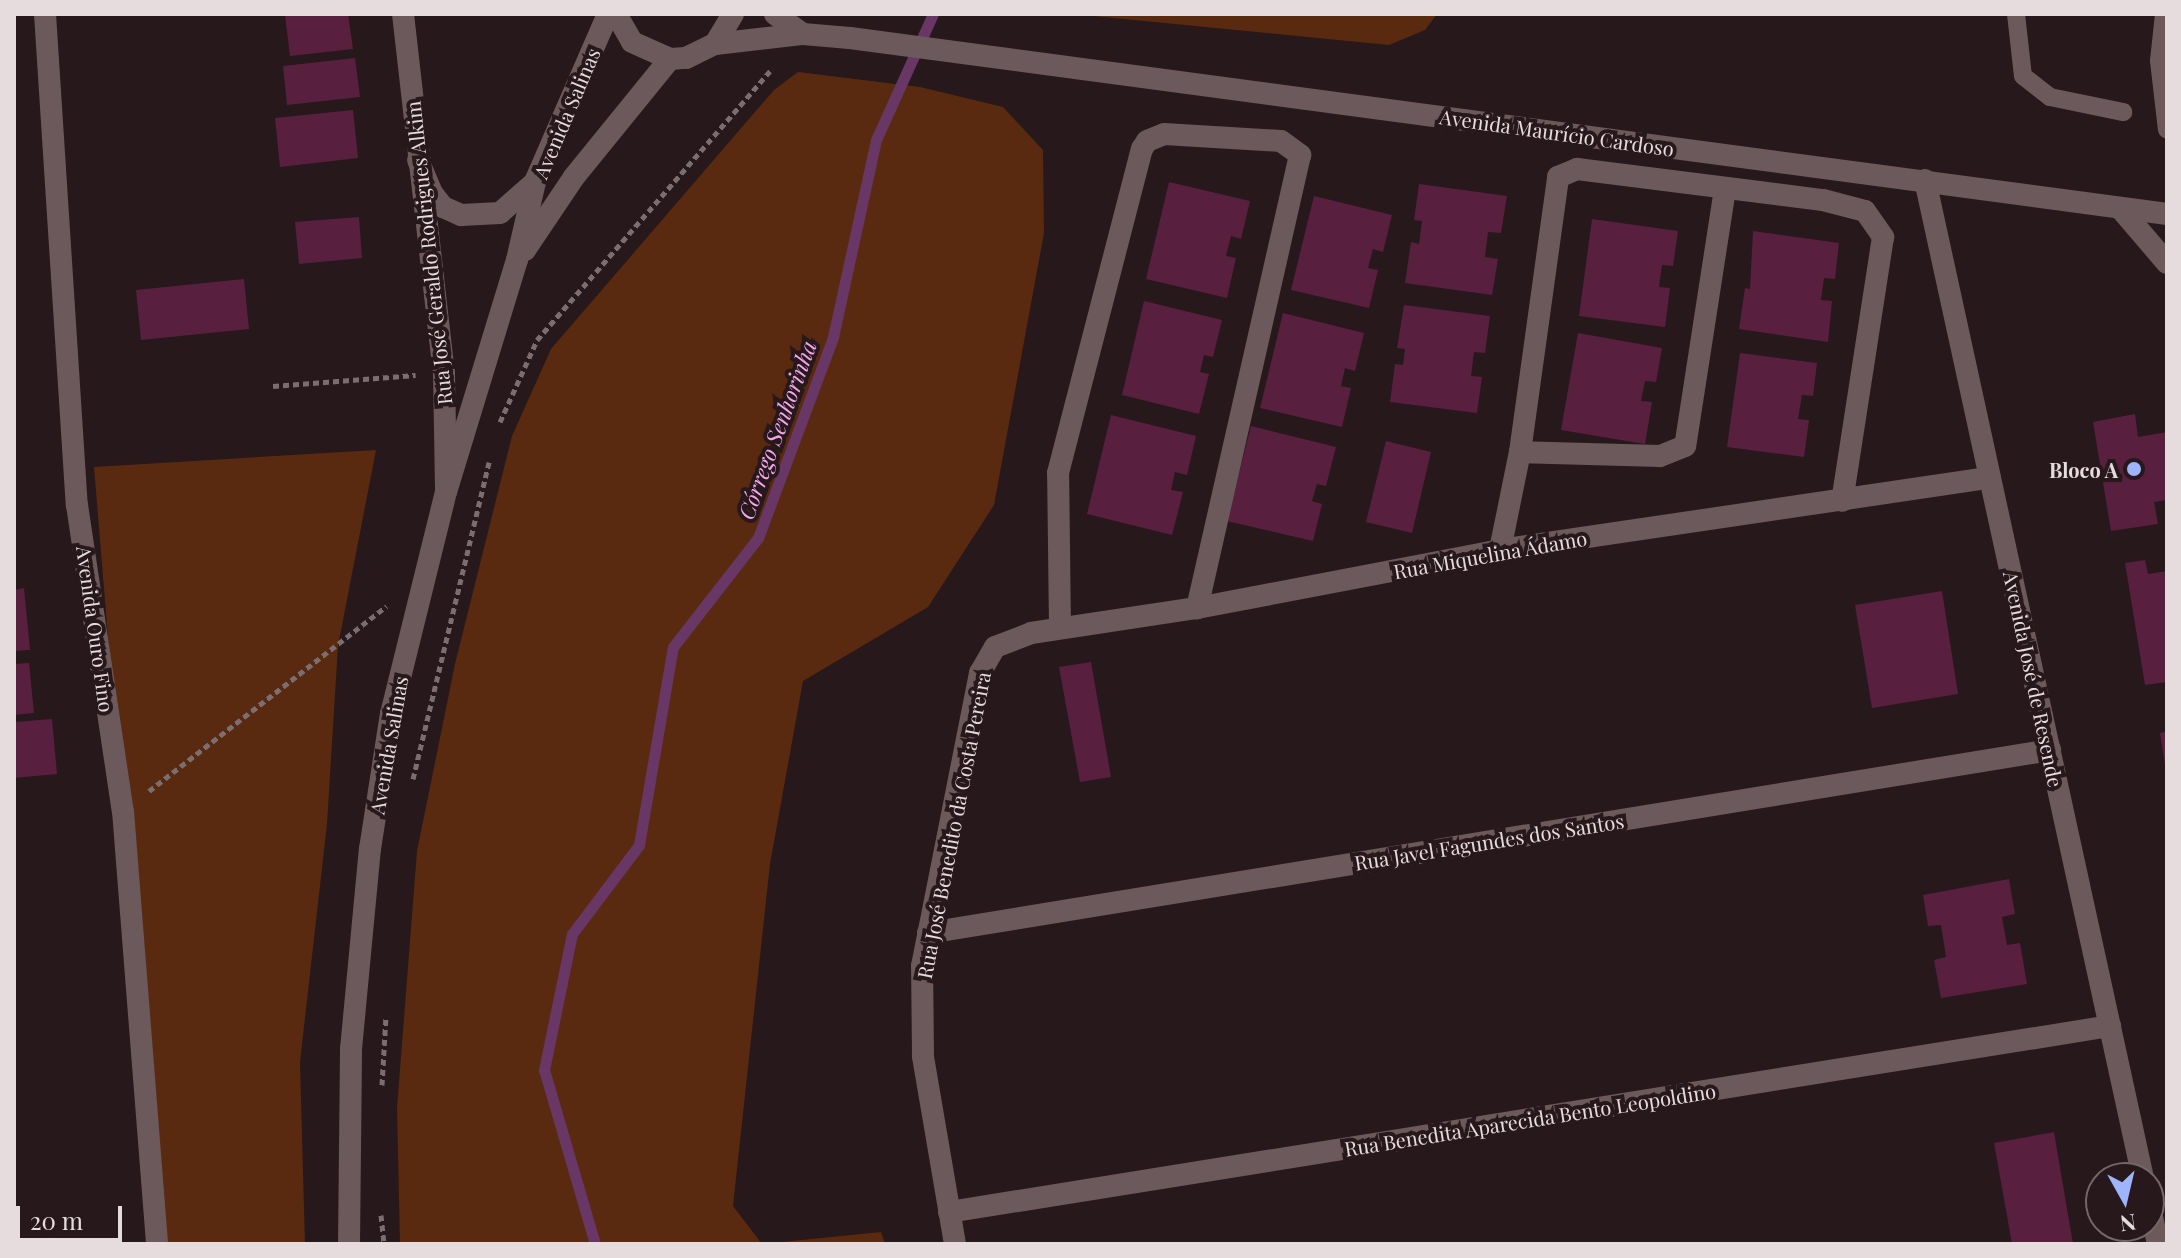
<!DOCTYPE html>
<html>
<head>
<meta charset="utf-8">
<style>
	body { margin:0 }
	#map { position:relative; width:2181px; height:1258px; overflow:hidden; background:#27181b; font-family:"Playfair Display",serif }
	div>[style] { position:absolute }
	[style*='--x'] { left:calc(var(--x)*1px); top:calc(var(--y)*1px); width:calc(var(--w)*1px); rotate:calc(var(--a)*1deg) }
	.green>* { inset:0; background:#592a10 }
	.stream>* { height:11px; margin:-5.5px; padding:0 5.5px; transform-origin:5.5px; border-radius:5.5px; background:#683765 }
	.building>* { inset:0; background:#591f3f }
	.path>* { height:5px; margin-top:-2.5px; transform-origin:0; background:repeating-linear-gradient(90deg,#7b6e70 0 6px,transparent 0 10px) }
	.service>* { height:18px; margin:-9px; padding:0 9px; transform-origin:9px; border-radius:9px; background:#6b595c }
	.minor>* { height:22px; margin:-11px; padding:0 11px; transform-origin:11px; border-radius:11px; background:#6b595c }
	.tertiary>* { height:22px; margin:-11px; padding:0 11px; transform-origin:11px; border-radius:11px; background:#6b595c }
	.dots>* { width:22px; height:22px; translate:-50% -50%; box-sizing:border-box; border:4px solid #27181b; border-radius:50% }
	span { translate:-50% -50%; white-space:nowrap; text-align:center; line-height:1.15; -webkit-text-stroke:8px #27181b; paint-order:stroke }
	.street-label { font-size:20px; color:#e7dcdd }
	.poi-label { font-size:20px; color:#e7dcdd; font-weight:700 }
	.right { translate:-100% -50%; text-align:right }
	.water-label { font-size:22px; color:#f3a8ed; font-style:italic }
	.frame { position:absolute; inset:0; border:16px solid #e7dcdd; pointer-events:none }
	.north { position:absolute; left:2085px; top:1162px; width:80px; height:80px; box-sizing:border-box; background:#27181b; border:2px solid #746669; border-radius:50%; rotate:172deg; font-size:22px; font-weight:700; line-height:32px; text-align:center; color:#e7dcdd }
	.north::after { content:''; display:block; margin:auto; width:28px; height:36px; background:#9eb4fd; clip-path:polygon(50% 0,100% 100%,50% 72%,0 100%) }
	.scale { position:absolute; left:16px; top:1206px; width:106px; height:36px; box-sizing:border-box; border:4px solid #e7dcdd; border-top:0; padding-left:10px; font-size:24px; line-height:28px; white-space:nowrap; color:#e7dcdd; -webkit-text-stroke:6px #27181b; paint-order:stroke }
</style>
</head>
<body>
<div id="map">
	<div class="green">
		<div style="clip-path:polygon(1073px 14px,1437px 14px,1425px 30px,1389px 45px)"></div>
		<div style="clip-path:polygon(798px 72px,920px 87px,1003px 107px,1043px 150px,1044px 233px,994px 505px,928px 607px,803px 681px,770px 864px,733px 1206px,762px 1244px,881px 1232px,885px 1244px,400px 1244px,397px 1108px,417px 851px,455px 664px,512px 436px,551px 349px,774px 90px)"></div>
		<div style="clip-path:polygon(376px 450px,338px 646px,327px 824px,300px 1062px,305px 1244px,158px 1244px,94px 467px)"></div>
	</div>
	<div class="stream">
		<div style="--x:595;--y:1244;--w:181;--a:-106.3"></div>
		<div style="--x:544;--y:1070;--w:139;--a:-78.4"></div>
		<div style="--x:572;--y:934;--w:111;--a:-53"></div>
		<div style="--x:639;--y:845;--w:201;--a:-80.3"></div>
		<div style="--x:673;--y:647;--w:138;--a:-52.1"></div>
		<div style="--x:758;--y:538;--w:215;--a:-69.5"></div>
		<div style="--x:833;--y:337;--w:202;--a:-77.7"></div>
		<div style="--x:876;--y:140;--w:138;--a:-65.7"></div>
	</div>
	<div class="building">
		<div style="clip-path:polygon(296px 14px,348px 14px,353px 49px,290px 56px,285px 15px)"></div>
		<div style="clip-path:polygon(355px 58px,360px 97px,287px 105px,283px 66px)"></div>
		<div style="clip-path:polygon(353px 110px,358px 158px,280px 167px,275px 118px)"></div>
		<div style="clip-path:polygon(1169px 182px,1250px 201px,1241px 239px,1231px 236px,1226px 256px,1236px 258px,1227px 298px,1146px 279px)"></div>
		<div style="clip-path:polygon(1419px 184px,1507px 196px,1501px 233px,1488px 232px,1485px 257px,1498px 259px,1492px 295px,1405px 283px,1411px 242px,1419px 244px,1422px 221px,1414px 220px)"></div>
		<div style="clip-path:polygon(1314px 196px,1392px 215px,1383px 252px,1373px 249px,1368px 268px,1378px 270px,1369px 308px,1291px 290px)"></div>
		<div style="clip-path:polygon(359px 217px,362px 258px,299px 264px,295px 222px)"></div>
		<div style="clip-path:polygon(1592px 219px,1678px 231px,1673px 266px,1662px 265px,1659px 287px,1670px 288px,1665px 327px,1579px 316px)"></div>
		<div style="clip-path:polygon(1753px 231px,1839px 243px,1835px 279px,1824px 278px,1821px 300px,1832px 301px,1828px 342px,1739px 329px,1745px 288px,1750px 289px)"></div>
		<div style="clip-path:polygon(244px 279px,249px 329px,141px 340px,136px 290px)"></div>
		<div style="clip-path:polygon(1144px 301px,1222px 320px,1213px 357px,1204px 355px,1200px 372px,1209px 374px,1199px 414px,1122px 395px)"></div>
		<div style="clip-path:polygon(1404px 305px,1490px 316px,1485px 353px,1474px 352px,1471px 376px,1482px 377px,1477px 413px,1390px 402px,1395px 364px,1403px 365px,1405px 349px,1397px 348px)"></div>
		<div style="clip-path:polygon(1283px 313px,1364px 333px,1355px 371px,1345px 368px,1341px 386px,1351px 388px,1342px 427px,1260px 408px)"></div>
		<div style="clip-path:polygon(1578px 333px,1662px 348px,1656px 382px,1645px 381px,1641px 401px,1652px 402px,1645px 444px,1561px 430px)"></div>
		<div style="clip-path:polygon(1740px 353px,1817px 363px,1813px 396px,1802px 395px,1798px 419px,1809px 420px,1804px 457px,1727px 447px)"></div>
		<div style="clip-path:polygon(2135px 414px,2138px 437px,2167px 432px,2167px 500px,2154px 502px,2158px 524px,2111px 531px,2093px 422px)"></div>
		<div style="clip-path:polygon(1111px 415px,1196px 436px,1187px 475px,1175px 472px,1171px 490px,1183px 492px,1172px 535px,1087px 514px)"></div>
		<div style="clip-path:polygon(1251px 426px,1336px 447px,1326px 486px,1317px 484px,1312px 501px,1322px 504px,1313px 541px,1227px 521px)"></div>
		<div style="clip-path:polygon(1386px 441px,1431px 452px,1412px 533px,1366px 522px)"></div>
		<div style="clip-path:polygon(2145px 560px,2148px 574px,2167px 571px,2167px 682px,2145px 685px,2125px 563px)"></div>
		<div style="clip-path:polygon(24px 588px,30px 650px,14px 651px,14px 590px)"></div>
		<div style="clip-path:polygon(1942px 591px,1958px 694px,1872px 708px,1855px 605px)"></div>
		<div style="clip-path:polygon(1091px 662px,1111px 777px,1080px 782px,1059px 667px)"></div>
		<div style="clip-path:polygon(29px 663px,34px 713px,14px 715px,14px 664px)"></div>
		<div style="clip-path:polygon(52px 719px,57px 774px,14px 778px,14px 722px)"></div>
		<div style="clip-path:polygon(2167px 731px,2167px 765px,2165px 765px,2160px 733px)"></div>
		<div style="clip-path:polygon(2009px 879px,2015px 914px,2002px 917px,2007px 945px,2020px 943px,2027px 984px,1941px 998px,1934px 960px,1946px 957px,1941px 925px,1928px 926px,1923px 895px)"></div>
		<div style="clip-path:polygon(2054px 1132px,2073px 1244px,2012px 1244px,1994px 1143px)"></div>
	</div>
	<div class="path">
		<div style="--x:273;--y:386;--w:143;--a:-4.4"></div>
		<div style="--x:500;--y:422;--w:90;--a:-65.7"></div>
		<div style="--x:537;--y:340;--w:360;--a:-49.1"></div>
		<div style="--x:413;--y:779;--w:326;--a:-76.5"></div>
		<div style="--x:149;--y:791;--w:301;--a:-37.9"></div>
		<div style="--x:382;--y:1085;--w:69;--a:-86.7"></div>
		<div style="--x:381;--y:1215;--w:29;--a:84"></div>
	</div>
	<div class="service">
		<div style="--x:2016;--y:14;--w:62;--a:83.6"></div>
		<div style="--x:2023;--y:76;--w:34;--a:38"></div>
		<div style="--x:2050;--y:97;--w:75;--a:11.6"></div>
		<div style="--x:2164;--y:14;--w:47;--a:96.1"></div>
		<div style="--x:2159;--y:61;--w:69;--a:83.4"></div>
	</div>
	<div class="minor">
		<div style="--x:45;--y:14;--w:492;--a:86.3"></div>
		<div style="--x:77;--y:505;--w:309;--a:81.5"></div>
		<div style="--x:123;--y:811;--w:434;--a:85.5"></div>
		<div style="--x:403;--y:14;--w:361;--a:83.5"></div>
		<div style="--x:444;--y:373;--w:114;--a:89"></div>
		<div style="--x:1925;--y:180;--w:1022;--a:77.68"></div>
		<div style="--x:1725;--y:189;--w:260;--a:98.8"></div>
		<div style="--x:1685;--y:446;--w:27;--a:158"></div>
		<div style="--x:1660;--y:456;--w:140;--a:-178.4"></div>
		<div style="--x:1520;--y:452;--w:278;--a:-82.1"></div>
		<div style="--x:1558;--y:177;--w:21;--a:-23"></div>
		<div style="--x:1577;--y:169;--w:248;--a:7.2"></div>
		<div style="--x:1823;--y:200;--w:43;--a:14.7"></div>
		<div style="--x:1865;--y:211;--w:32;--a:55"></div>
		<div style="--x:1883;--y:237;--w:267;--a:98.8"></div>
		<div style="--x:2120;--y:208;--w:72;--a:49.5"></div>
		<div style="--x:1500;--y:550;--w:100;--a:-78.5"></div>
		<div style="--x:1060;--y:628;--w:155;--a:-90.7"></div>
		<div style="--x:1058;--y:473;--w:335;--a:-75.5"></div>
		<div style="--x:1142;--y:149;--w:9;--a:-58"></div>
		<div style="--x:1147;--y:141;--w:18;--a:-22"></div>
		<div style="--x:1164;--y:134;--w:117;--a:3.4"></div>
		<div style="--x:1281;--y:141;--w:24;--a:36"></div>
		<div style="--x:1300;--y:155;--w:465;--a:102.8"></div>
		<div style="--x:928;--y:933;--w:1137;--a:-9.26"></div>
		<div style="--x:2149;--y:1203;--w:42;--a:77.6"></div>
		<div style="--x:949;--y:1212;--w:1176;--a:-9.1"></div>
		<div style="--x:955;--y:1244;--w:191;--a:-99.7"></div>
		<div style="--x:923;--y:1056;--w:90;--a:-90.6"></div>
		<div style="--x:922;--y:966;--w:299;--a:-78.8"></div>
		<div style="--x:980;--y:673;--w:30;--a:-60"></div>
		<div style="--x:995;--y:647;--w:39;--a:-21"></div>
		<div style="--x:1031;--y:633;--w:168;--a:-8.6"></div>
		<div style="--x:1197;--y:608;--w:309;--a:-10.8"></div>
		<div style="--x:1500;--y:550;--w:495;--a:-8.4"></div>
	</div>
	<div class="tertiary">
		<div style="--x:616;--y:14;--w:32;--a:60"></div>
		<div style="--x:632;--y:42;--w:42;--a:24.1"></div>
		<div style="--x:670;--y:59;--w:16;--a:-4"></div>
		<div style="--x:686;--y:58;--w:32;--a:-26"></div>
		<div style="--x:715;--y:44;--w:35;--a:-59"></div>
		<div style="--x:775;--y:14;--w:34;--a:36"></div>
		<div style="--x:715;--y:44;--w:89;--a:-6.5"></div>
		<div style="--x:803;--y:34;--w:47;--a:4.9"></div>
		<div style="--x:850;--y:38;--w:1329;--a:7.61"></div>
		<div style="--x:418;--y:160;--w:36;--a:67"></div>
		<div style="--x:432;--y:193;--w:18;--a:52"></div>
		<div style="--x:443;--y:207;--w:20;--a:24"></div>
		<div style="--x:461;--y:215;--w:39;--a:-3"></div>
		<div style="--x:500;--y:213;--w:45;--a:-41.4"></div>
		<div style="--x:525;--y:250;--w:88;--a:-56.1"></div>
		<div style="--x:574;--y:177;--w:152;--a:-50.9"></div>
		<div style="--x:349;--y:1244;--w:195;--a:-89.4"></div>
		<div style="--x:351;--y:1049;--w:201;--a:-84.6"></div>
		<div style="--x:370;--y:849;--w:137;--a:-81.2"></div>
		<div style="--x:391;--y:714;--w:229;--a:-76.1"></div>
		<div style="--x:446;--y:492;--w:243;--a:-73"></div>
		<div style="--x:517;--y:260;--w:80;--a:-77"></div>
		<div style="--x:535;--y:182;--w:183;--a:-66.5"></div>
	</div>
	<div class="dots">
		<div style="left:2134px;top:469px;background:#9eb4fd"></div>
	</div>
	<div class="street-label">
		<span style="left:566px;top:113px;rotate:-67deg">Avenida Salinas</span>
		<span style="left:1557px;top:132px;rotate:8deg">Avenida Maurício Cardoso</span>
		<span style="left:428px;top:253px;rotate:-96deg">Rua José Geraldo Rodrigues Alkim</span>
		<span style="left:1490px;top:554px;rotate:-10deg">Rua Miquelina Ádamo</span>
		<span style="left:96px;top:629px;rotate:82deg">Avenida Ouro Fino</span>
		<span style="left:2034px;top:679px;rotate:78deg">Avenida José de Resende</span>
		<span style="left:388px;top:745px;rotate:-80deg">Avenida Salinas</span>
		<span style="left:953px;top:825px;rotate:-79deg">Rua José Benedito da Costa Pereira</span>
		<span style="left:1489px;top:841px;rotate:-9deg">Rua Javel Fagundes dos Santos</span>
		<span style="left:1530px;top:1119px;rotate:-9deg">Rua Benedita Aparecida Bento Leopoldino</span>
	</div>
	<div class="poi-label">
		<span class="right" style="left:2118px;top:469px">Bloco A</span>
	</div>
	<div class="water-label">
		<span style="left:777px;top:430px;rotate:-70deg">Córrego Senhorinha</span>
	</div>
	<div class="frame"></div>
	<div class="north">N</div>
	<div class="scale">20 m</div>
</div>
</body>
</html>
